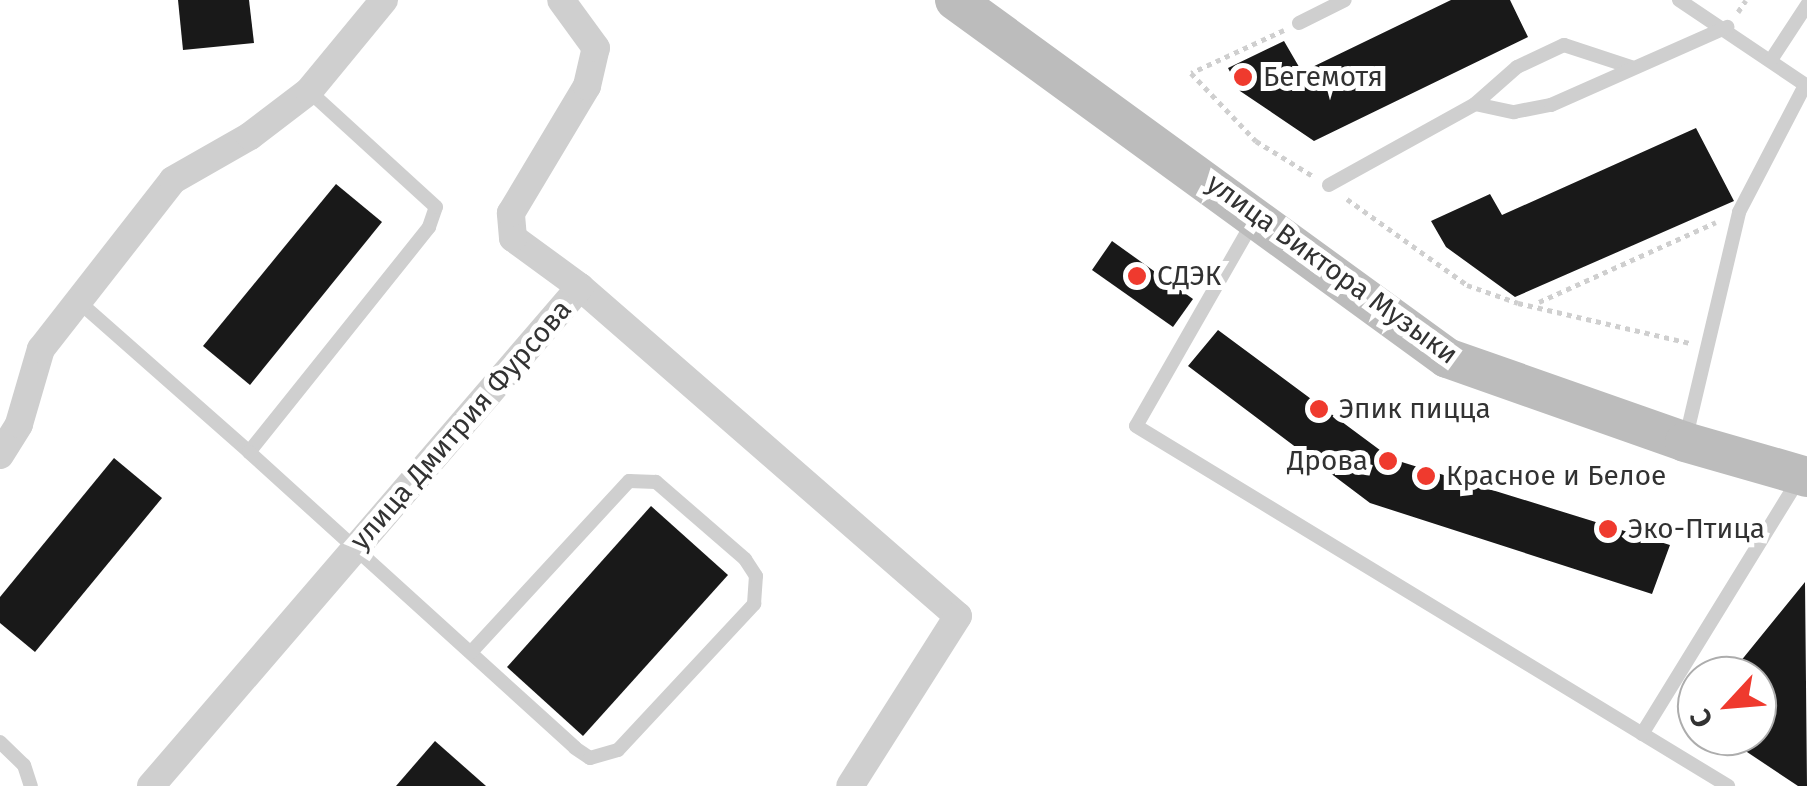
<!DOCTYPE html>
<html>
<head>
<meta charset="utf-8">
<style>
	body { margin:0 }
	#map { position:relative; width:1807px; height:786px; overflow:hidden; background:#fff; font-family:"Fira Sans",sans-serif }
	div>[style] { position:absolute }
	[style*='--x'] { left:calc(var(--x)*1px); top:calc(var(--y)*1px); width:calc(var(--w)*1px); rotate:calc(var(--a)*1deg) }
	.building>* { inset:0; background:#191919 }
	.path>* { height:5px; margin-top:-2.5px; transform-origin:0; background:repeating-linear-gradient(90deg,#cfcfcf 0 5px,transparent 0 10px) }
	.lane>* { height:14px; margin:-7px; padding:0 7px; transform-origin:7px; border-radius:7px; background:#cfcfcf }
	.street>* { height:28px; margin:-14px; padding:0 14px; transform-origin:14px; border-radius:14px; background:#cfcfcf }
	.secondary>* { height:40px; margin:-20px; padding:0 20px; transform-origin:20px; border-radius:20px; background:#bcbcbc }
	.dots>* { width:28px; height:28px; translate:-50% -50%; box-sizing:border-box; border:5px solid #fff; border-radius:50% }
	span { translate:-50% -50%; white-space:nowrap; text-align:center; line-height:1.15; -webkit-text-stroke:10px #fff; paint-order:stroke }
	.poi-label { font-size:28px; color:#323232 }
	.left { translate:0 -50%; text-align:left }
	.right { translate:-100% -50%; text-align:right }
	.street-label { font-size:28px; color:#323232 }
	.north { position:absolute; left:1677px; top:656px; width:100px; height:100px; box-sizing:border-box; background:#fff; border:2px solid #adadad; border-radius:50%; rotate:244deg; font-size:28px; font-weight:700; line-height:40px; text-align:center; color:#323232 }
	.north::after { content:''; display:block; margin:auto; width:35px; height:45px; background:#ef3a2e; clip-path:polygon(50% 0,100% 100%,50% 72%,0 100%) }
</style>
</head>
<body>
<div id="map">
	<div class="building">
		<div style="clip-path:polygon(178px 0,249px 0,254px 43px,183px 50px)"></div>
		<div style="clip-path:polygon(1451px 0,1510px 0,1528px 37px,1314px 141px,1240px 91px,1228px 68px,1284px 41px,1302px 72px)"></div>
		<div style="clip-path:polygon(1696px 128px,1734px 201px,1515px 297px,1446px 247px,1431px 221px,1490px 194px,1502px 215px)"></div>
		<div style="clip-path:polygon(336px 184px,382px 222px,250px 385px,203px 346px)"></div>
		<div style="clip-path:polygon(1112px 241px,1193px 299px,1173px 327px,1092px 270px)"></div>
		<div style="clip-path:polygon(1218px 330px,1392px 459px,1670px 545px,1652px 594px,1370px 503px,1188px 366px)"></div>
		<div style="clip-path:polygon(114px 458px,162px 498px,35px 652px,0 623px,0 597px)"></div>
		<div style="clip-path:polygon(651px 506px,728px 575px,583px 736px,507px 667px)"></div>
		<div style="clip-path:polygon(1805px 582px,1807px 786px,1798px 786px,1723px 736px,1757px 736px,1763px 678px,1740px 662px)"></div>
		<div style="clip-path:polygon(435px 741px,486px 786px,396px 786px)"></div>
	</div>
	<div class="path">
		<div style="--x:1738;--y:12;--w:14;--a:-56"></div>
		<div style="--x:1284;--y:30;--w:102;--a:155.2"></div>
		<div style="--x:1191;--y:73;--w:94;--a:46.3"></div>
		<div style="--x:1256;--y:141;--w:67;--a:31.6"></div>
		<div style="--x:1347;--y:199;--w:148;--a:35.6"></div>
		<div style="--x:1467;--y:285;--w:54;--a:19.4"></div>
		<div style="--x:1518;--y:303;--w:177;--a:13.1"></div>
		<div style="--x:1539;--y:302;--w:194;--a:-24.3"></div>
	</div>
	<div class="lane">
		<div style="--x:1679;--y:0;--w:154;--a:33.9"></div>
		<div style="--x:1299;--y:23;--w:51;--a:-26.6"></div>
		<div style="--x:1771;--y:60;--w:66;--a:-56.8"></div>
		<div style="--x:1475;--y:104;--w:56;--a:-41.4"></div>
		<div style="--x:1517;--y:67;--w:52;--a:-25.1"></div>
		<div style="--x:1564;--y:45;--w:71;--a:18.2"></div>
		<div style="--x:1329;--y:185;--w:167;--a:-29"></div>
		<div style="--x:1475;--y:104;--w:40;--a:12"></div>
		<div style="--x:1514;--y:112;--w:38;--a:-11"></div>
		<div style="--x:1551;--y:105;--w:193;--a:-23.9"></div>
		<div style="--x:1254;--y:220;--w:237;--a:119.8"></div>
		<div style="--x:1136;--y:426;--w:693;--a:31.3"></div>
		<div style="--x:78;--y:301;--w:228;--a:41.4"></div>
		<div style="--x:249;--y:452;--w:288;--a:-51.3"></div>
		<div style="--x:429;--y:227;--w:21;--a:-71"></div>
		<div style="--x:436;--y:207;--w:172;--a:-137.6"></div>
		<div style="--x:1686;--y:437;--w:231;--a:-76.7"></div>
		<div style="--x:1739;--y:212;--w:143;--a:-62.5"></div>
		<div style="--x:249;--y:452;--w:440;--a:42.2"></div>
		<div style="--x:575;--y:748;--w:18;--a:34"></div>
		<div style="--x:590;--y:758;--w:29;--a:-16"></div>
		<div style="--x:618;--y:750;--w:200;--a:-47"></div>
		<div style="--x:754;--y:604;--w:28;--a:-86"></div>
		<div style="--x:756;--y:576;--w:20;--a:-123"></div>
		<div style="--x:745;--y:559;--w:118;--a:-139.1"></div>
		<div style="--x:656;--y:482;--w:27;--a:-178"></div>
		<div style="--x:629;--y:481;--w:233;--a:132.7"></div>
		<div style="--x:1642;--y:734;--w:299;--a:-58.4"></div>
		<div style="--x:0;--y:742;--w:33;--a:44"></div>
		<div style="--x:24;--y:765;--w:22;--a:72"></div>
	</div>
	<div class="street">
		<div style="--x:580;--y:287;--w:501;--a:41.04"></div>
		<div style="--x:958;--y:616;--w:201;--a:122.4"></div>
		<div style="--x:0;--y:455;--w:36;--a:-58"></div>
		<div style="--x:19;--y:424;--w:78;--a:-73.7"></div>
		<div style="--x:41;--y:349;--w:214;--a:-52"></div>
		<div style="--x:173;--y:180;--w:89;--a:-29.7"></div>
		<div style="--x:250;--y:136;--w:74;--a:-37.3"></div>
		<div style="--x:309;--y:91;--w:118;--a:-50.5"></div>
		<div style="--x:151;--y:786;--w:658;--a:-49.31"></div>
		<div style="--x:580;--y:287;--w:83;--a:-143.8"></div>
		<div style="--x:513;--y:238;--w:25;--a:-95"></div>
		<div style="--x:511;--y:213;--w:148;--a:-59.1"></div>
		<div style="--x:587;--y:86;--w:39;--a:-77"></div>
		<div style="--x:596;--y:48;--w:59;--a:-126.1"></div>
	</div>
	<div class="secondary">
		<div style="--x:955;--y:0;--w:608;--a:36.04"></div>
		<div style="--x:1447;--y:358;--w:252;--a:19.4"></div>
		<div style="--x:1685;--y:442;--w:127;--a:16"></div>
	</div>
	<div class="dots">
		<div style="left:1243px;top:77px;background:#ef3a2e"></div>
		<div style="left:1137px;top:276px;background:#ef3a2e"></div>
		<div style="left:1319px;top:409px;background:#ef3a2e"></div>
		<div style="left:1388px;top:461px;background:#ef3a2e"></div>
		<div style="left:1426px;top:476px;background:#ef3a2e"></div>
		<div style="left:1608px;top:529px;background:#ef3a2e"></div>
	</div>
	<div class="poi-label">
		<span class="left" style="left:1263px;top:77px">Бегемотя</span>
		<span class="left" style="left:1157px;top:276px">СДЭК</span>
		<span class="left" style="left:1339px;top:409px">Эпик пицца</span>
		<span class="right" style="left:1368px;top:461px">Дрова</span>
		<span class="left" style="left:1446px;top:476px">Красное и Белое</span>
		<span class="left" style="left:1628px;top:529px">Эко-Птица</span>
	</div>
	<div class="street-label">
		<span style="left:1332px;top:269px;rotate:36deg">улица Виктора Музыки</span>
		<span style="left:461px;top:425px;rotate:-49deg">улица Дмитрия Фурсова</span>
	</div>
	<div class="north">С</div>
</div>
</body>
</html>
